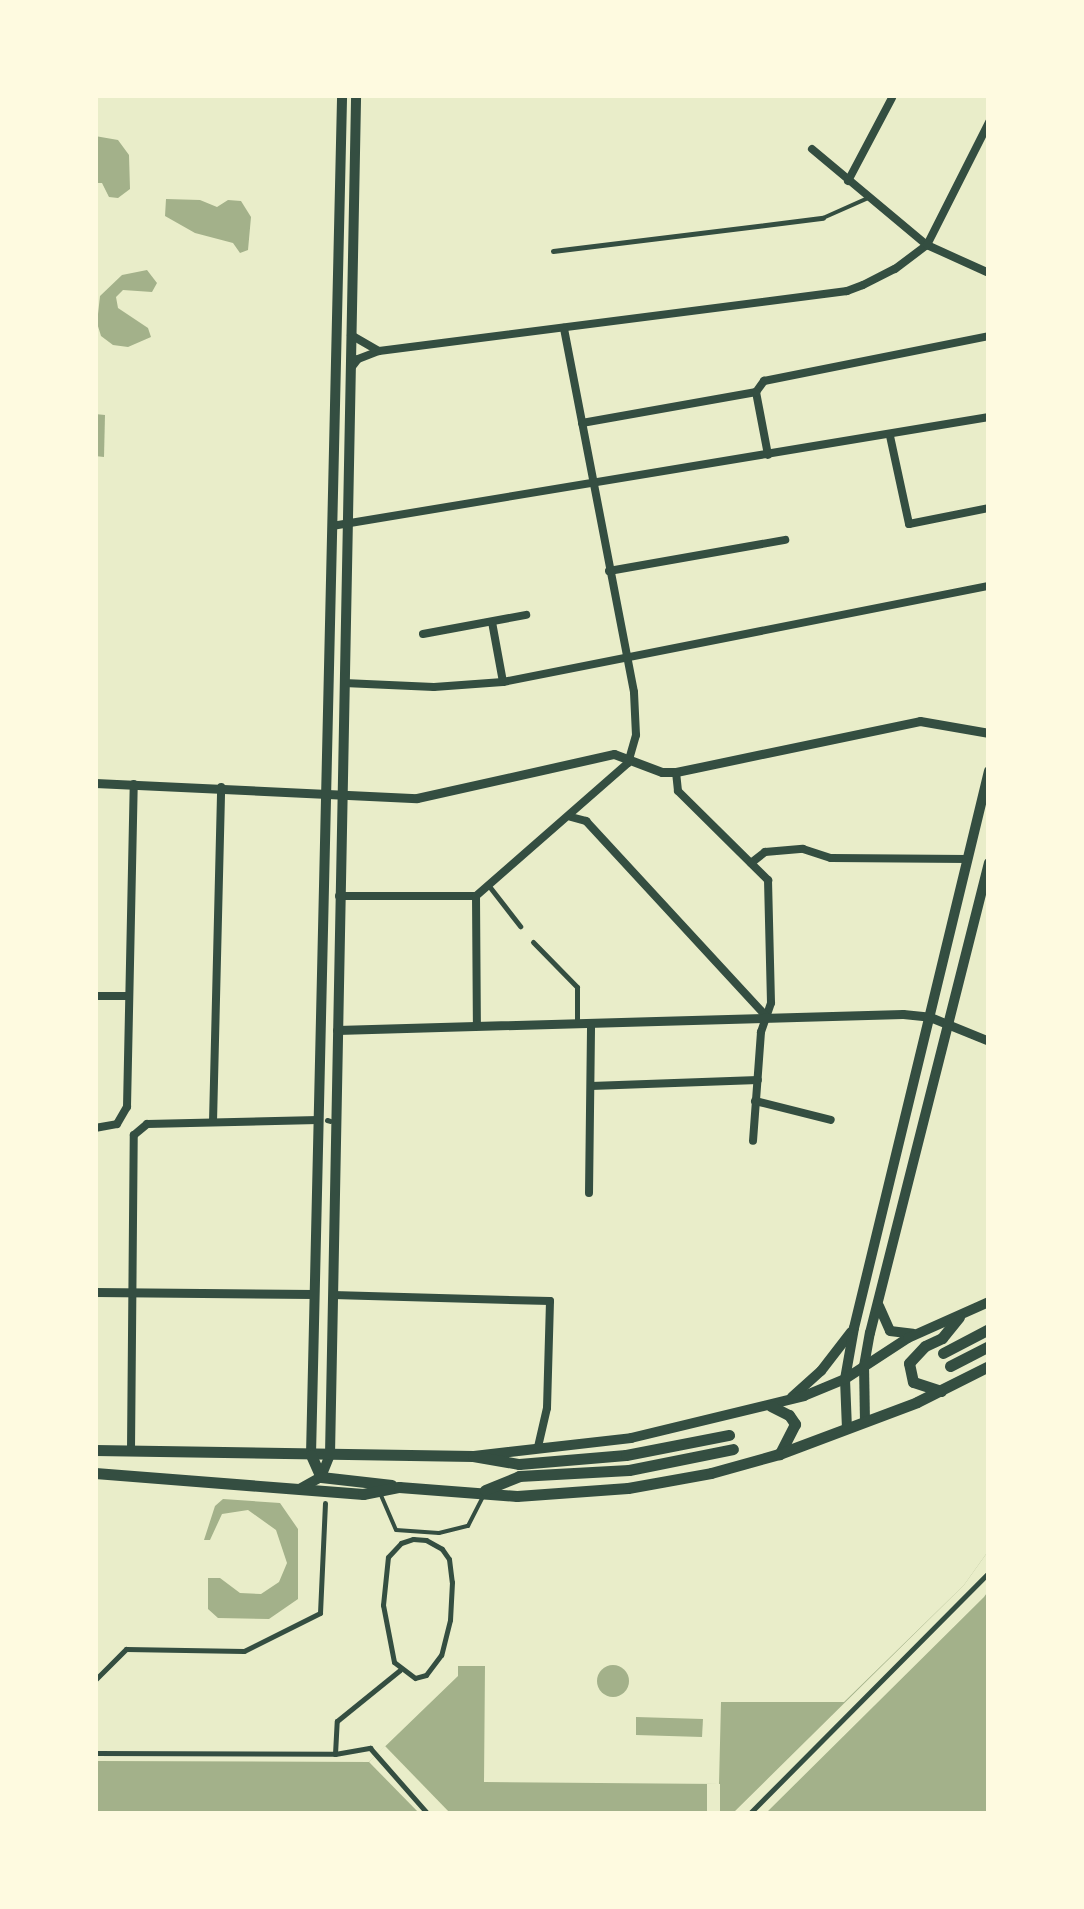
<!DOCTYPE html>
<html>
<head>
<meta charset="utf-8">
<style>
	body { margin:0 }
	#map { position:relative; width:1084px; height:1909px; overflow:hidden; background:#e9edc9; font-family:Merriweather,serif }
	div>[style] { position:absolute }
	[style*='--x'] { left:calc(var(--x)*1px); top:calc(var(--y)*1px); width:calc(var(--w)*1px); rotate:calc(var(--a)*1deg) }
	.water>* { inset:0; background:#a3b18a }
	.round { border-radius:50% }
	.pier>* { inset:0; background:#e9edc9 }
	.service>* { height:4px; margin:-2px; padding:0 2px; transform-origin:2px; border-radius:2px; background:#344e41 }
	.pedestrian>* { height:5px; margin:-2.5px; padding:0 2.5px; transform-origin:2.5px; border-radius:2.5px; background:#344e41 }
	.minor>* { height:8px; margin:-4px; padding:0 4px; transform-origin:4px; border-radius:4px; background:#344e41 }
	.tertiary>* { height:9px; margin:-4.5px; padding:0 4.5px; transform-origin:4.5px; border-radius:4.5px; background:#344e41 }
	.secondary>* { height:10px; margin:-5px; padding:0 5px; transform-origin:5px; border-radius:5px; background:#344e41 }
	.primary>* { height:11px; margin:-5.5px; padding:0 5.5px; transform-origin:5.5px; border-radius:5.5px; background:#344e41 }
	span { translate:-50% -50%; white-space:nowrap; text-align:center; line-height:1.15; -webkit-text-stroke:8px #fefae0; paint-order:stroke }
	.frame { position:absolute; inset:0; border:98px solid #fefae0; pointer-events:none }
</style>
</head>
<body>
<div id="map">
	<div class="water">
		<div style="clip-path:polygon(95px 136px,118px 140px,129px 155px,130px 189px,118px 198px,109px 197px,102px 183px,95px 183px)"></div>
		<div style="clip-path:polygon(166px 199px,200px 200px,217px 207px,228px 200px,241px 201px,251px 217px,248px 250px,240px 253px,233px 243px,195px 233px,165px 216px)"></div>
		<div style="clip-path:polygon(147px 270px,157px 283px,152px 292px,123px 290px,116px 297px,118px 308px,148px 328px,151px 337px,128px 347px,113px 345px,101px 336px,97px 323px,100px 296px,122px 275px)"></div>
		<div style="clip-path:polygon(95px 414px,105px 415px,104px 457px,95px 456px)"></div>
		<div style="clip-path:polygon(223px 1499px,280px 1503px,298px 1529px,298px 1599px,269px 1619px,218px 1618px,208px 1609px,208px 1578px,220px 1578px,240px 1593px,261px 1594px,279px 1582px,287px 1563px,276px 1530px,248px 1510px,222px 1514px,210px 1540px,204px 1540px,215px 1506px)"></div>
		<div style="clip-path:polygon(989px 1550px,989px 1814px,95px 1814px,95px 1761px,369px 1762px,458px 1676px,458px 1666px,485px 1666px,484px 1782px,719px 1784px,721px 1702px,844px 1702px,964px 1585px)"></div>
		<div class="round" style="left:597px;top:1665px;width:32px;height:32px"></div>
		<div style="clip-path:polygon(636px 1717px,703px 1719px,702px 1737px,636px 1735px)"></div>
	</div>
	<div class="pier">
		<div style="clip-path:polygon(989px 1550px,989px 1590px,984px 1597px,765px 1814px,732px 1814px,964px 1585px)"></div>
		<div style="clip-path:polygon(385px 1746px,451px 1814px,420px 1814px,369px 1762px)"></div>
		<div style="clip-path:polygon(707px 1784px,720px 1784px,720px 1814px,707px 1814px)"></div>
	</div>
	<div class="service">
		<div style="--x:823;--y:218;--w:49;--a:-24"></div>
		<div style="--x:380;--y:1493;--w:40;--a:66.6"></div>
		<div style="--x:396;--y:1530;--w:43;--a:4"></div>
		<div style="--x:439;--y:1533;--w:30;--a:-14"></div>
		<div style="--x:468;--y:1526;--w:35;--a:-63"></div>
	</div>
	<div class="pedestrian">
		<div style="--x:553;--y:251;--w:272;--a:-7"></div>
		<div style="--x:489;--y:886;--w:51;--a:52.2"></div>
		<div style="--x:533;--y:942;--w:63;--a:45.6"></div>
		<div style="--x:577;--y:987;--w:34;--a:90"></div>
		<div style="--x:327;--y:1120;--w:3;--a:18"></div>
		<div style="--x:413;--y:1539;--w:13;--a:4"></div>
		<div style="--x:426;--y:1540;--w:18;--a:29"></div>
		<div style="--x:442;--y:1549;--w:12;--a:55"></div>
		<div style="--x:449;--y:1559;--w:23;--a:83"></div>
		<div style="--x:452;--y:1582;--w:38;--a:93"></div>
		<div style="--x:450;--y:1620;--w:36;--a:104"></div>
		<div style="--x:441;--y:1655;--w:25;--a:127"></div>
		<div style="--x:426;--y:1675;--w:11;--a:165"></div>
		<div style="--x:415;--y:1678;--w:26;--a:-143"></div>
		<div style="--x:394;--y:1662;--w:58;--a:-100.9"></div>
		<div style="--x:383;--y:1605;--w:48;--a:-84.1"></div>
		<div style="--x:388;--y:1557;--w:19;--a:-47"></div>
		<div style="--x:401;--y:1543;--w:13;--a:-18"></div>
		<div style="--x:95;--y:1680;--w:44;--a:-45"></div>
		<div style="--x:126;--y:1649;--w:118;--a:1"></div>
		<div style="--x:244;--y:1651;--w:85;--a:-26.6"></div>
		<div style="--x:320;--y:1613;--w:110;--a:-87.4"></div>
		<div style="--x:95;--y:1753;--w:240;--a:0.2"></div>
		<div style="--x:335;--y:1754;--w:36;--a:-10"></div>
		<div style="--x:370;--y:1748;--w:88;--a:48.7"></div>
		<div style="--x:335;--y:1754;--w:33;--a:-87"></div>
		<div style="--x:337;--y:1721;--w:81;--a:-39"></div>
		<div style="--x:749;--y:1814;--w:341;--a:-45.2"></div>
	</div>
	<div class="minor">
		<div style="--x:812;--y:149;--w:150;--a:39.9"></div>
		<div style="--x:927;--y:245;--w:68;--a:24.3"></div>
		<div style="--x:848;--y:181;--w:94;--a:-62.1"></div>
		<div style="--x:351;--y:335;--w:32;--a:30"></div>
		<div style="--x:351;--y:368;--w:11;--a:-52"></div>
		<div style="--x:358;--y:359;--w:22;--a:-21"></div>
		<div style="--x:379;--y:351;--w:472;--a:-7.3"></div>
		<div style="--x:847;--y:291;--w:17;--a:-21"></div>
		<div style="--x:863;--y:285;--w:36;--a:-27"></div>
		<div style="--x:895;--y:269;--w:40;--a:-37"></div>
		<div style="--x:927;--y:245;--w:138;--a:-63.2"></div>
		<div style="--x:756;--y:392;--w:64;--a:79.2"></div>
		<div style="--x:582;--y:423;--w:177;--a:-10.1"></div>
		<div style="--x:756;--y:392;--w:14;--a:-54"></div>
		<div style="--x:764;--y:381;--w:229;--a:-11.3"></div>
		<div style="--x:890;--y:436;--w:90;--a:77.8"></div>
		<div style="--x:909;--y:524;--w:82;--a:-11.3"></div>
		<div style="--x:332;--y:526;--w:666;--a:-9.42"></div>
		<div style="--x:609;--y:571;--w:179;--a:-10"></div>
		<div style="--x:492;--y:622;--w:61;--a:79.6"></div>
		<div style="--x:423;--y:634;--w:105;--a:-10.5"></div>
		<div style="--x:344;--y:683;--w:90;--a:2.5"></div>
		<div style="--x:434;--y:687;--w:69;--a:-4.1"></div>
		<div style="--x:503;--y:682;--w:495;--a:-11.2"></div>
		<div style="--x:676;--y:772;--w:19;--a:84"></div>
		<div style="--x:678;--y:791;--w:127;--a:44.7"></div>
		<div style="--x:768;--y:880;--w:123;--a:88.6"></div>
		<div style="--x:771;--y:1003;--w:31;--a:109"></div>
		<div style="--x:761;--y:1032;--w:109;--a:94.2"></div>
		<div style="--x:571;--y:817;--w:16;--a:15"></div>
		<div style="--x:586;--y:821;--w:267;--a:47.3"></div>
		<div style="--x:751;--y:863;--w:18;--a:-38"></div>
		<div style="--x:765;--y:852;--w:38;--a:-5"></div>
		<div style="--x:803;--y:849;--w:29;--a:18"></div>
		<div style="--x:831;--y:858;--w:137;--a:0.4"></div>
		<div style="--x:339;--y:896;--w:137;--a:0"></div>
		<div style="--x:476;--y:896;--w:202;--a:-41.2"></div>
		<div style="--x:628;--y:763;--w:29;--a:-74"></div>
		<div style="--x:636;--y:735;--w:43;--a:-92.7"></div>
		<div style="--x:634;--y:692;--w:371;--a:-100.9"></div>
		<div style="--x:476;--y:896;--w:130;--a:89.6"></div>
		<div style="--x:95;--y:996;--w:34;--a:0"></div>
		<div style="--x:591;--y:1086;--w:167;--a:-2.1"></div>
		<div style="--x:755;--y:1101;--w:78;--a:14"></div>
		<div style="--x:213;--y:1122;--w:335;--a:-88.6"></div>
		<div style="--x:95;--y:1128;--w:22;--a:-10"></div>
		<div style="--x:117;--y:1124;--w:20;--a:-60"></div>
		<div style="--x:127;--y:1107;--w:323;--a:-88.8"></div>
		<div style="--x:589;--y:1193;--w:170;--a:-89.3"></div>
		<div style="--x:333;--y:1295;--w:217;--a:1.6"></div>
		<div style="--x:550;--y:1301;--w:107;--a:91.6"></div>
		<div style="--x:547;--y:1408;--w:40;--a:103"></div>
		<div style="--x:131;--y:1450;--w:315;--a:-89.5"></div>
		<div style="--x:134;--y:1135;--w:17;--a:-40"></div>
		<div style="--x:147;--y:1124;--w:171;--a:-1.3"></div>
	</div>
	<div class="tertiary">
		<div style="--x:95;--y:783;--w:322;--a:2.7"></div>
		<div style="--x:417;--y:798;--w:202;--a:-12.6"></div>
		<div style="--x:614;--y:754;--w:51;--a:20.6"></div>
		<div style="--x:662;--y:772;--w:14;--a:0"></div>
		<div style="--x:676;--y:772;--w:249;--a:-11.8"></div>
		<div style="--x:920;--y:721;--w:70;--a:9.9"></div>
		<div style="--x:337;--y:1030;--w:566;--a:-1.62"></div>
		<div style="--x:903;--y:1014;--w:27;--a:6"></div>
		<div style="--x:930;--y:1017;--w:64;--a:22.1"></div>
		<div style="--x:95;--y:1292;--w:219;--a:0.5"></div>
	</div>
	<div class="secondary">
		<div style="--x:879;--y:1306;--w:27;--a:66"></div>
		<div style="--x:890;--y:1331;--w:23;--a:7"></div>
		<div style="--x:792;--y:1397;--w:39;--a:-42"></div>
		<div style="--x:821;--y:1371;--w:49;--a:-52.4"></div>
		<div style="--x:865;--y:1422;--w:56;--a:-91"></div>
		<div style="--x:864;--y:1366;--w:34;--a:-80"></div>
		<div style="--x:870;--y:1333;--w:485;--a:-75.8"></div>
		<div style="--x:847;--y:1429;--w:50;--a:-92.3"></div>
		<div style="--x:845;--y:1379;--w:52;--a:-80"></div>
		<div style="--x:854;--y:1328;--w:573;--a:-76.38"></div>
		<div style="--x:311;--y:1455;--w:1360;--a:-88.69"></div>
		<div style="--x:474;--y:1456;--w:158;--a:-6.5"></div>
		<div style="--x:631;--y:1438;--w:178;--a:-13.6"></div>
		<div style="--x:804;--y:1396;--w:44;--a:-22.5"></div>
		<div style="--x:845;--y:1379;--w:75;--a:-33.1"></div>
		<div style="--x:908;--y:1338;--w:89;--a:-24"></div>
		<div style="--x:301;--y:1488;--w:23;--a:-29"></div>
		<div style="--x:321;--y:1477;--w:24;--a:-68"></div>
		<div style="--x:330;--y:1455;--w:1360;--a:-88.9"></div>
	</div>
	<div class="primary">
		<div style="--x:943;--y:1353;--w:52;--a:-27.6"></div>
		<div style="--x:950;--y:1366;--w:44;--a:-27.1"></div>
		<div style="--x:941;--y:1391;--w:29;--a:-162"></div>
		<div style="--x:913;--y:1382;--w:19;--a:-102"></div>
		<div style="--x:909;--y:1363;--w:23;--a:-47"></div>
		<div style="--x:925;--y:1346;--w:19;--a:-25"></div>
		<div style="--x:942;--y:1338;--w:27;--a:-51"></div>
		<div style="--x:771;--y:1406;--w:20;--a:27"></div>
		<div style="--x:789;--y:1415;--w:11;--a:56"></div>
		<div style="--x:795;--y:1424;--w:34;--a:117"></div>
		<div style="--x:95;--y:1450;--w:378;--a:0.9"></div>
		<div style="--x:473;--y:1456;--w:47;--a:9.9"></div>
		<div style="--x:519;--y:1464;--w:107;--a:-4.8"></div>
		<div style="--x:626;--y:1455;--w:105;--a:-11"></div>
		<div style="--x:311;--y:1455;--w:24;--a:66"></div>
		<div style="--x:321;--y:1477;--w:71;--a:6.4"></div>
		<div style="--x:95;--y:1473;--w:269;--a:4.5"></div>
		<div style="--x:363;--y:1494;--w:37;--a:-11"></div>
		<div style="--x:399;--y:1487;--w:118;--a:4.4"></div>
		<div style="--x:517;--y:1496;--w:111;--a:-4.1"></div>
		<div style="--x:628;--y:1488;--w:84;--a:-10.2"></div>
		<div style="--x:711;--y:1473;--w:71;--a:-15.6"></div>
		<div style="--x:779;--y:1454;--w:147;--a:-20.6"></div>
		<div style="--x:917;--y:1402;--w:80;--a:-26.6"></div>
		<div style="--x:485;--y:1490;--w:37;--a:-22"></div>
		<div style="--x:519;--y:1476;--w:110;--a:-3.1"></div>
		<div style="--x:629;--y:1470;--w:106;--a:-11.4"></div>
	</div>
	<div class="frame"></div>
</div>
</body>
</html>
